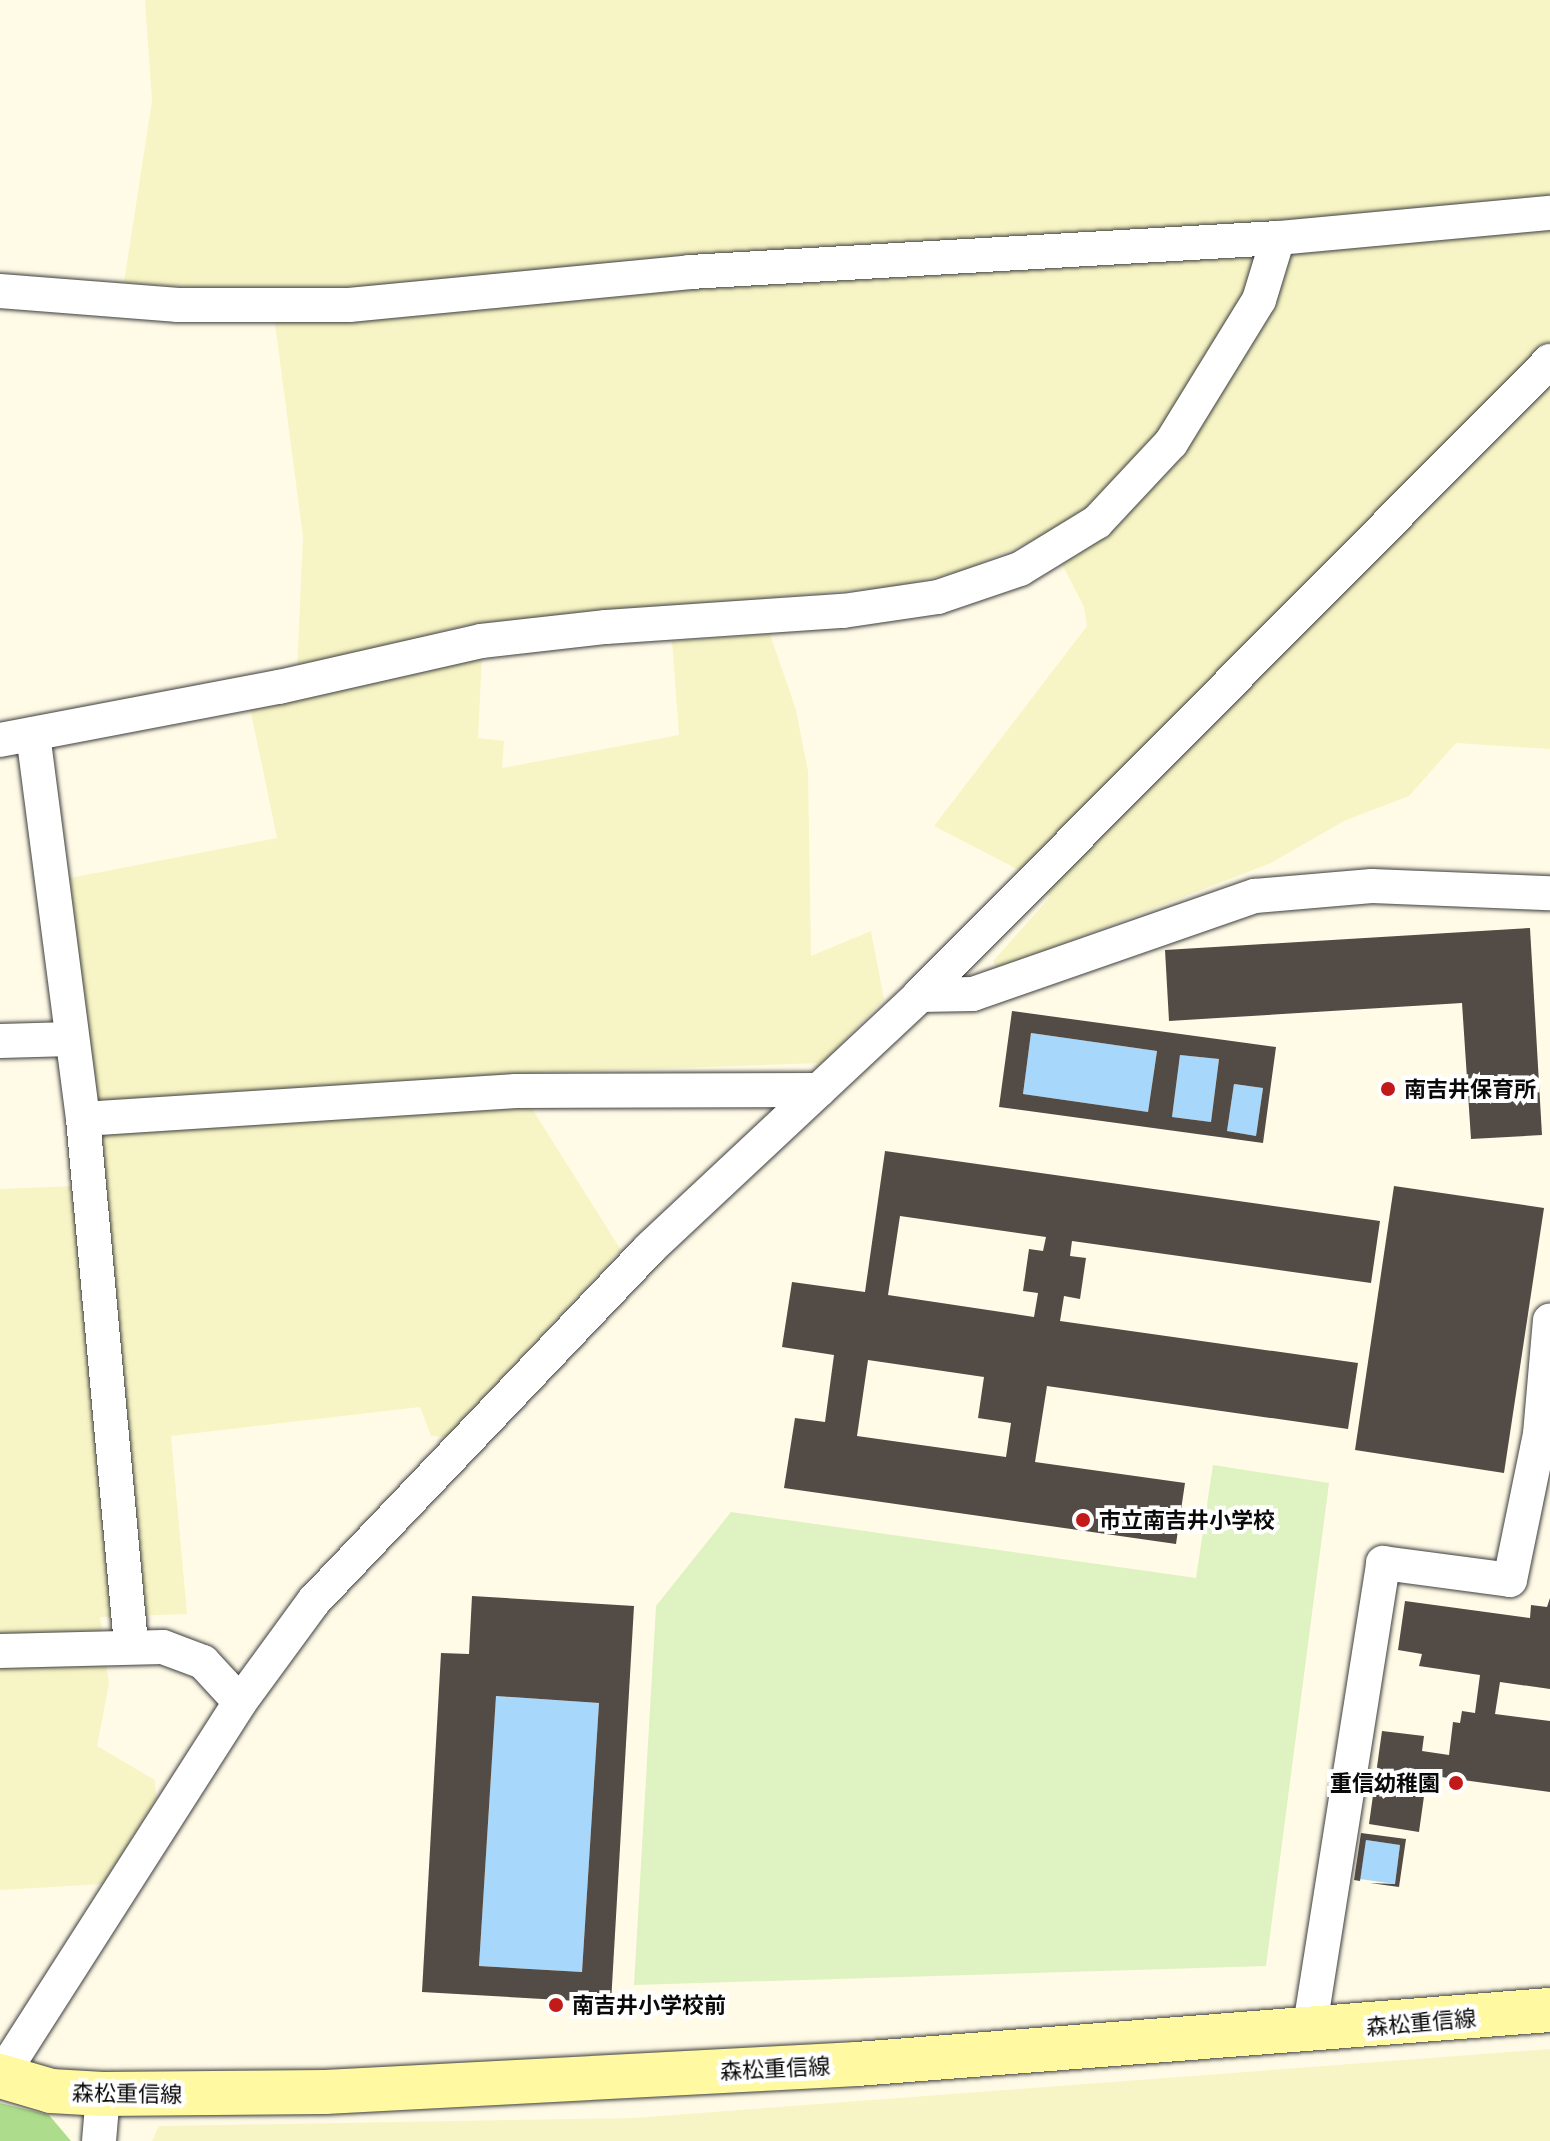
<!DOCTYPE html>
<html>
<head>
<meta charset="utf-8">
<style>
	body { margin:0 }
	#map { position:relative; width:1550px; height:2141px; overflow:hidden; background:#fffbe7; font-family:"Playfair Display","Noto Sans JP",serif }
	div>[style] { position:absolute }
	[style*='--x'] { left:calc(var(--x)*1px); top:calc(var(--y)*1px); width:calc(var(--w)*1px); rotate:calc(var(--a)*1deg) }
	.farmland>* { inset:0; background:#f7f5c5 }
	.forest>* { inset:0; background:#addd8c }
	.pitch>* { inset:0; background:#dff2c1 }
	.water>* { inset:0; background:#a7d7fb }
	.building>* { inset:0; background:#534b45 }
	.roads { filter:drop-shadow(0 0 2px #3d3d3d) drop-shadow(0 0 2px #3d3d3d) }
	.street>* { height:34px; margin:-17px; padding:0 17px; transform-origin:17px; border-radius:17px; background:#fff }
	.secondary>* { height:44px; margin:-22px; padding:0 22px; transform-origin:22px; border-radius:22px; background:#fff9a2 }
	.dots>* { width:22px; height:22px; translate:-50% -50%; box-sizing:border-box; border:4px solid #fff; border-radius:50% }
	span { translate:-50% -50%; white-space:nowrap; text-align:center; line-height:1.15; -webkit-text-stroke:8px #fff; paint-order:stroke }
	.poi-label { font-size:22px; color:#0a0a0a; font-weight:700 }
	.left { translate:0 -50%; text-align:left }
	.right { translate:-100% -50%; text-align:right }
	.street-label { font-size:22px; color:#0a0a0a }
</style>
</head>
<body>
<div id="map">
	<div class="farmland">
		<div style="clip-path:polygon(145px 0,1550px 0,1550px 749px,1456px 743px,1409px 796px,1344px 821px,1271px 863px,997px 969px,993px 961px,1050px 897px,1017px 869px,934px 826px,1087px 626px,1084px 607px,1064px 568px,1041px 537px,962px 571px,898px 586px,467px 625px,297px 669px,303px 537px,271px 293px,124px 282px,152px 101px)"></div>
		<div style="clip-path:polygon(770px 634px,796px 710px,808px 771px,811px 956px,871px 931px,884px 999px,823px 1063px,530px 1073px,531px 1107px,621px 1250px,447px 1437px,431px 1436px,420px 1407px,171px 1436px,187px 1614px,100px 1617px,109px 1684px,97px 1746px,155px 1780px,156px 1799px,103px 1884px,0 1890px,0 1189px,102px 1185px,70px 878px,277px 838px,250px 708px,482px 656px,478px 738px,504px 741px,502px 768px,679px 735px,672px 641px)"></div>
		<div style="clip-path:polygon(1550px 2049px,1550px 2141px,152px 2141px,159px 2126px,634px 2118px)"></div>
	</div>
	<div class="forest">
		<div style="clip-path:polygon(0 2103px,49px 2115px,71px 2141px,0 2141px)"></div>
	</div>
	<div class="pitch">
		<div style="clip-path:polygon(1213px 1465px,1329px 1483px,1266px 1966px,634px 1985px,656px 1606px,731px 1512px,1196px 1578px)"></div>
	</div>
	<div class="water">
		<div style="clip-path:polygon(1031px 1033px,1157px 1051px,1148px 1112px,1023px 1094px)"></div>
		<div style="clip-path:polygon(1180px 1055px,1219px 1059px,1211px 1122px,1172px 1117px)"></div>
		<div style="clip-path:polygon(1234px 1084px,1263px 1088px,1256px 1136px,1227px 1131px)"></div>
		<div style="clip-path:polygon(496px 1696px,599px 1703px,582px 1972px,479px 1966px)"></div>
		<div style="clip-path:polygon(1366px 1840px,1400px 1845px,1395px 1884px,1360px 1879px)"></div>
	</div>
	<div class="building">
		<div style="clip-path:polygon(1530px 928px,1542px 1135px,1471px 1139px,1462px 1003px,1169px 1021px,1165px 950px)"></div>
		<div style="clip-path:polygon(evenodd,1012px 1011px,1276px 1047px,1263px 1143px,999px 1107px,1012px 1011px,1031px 1033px,1157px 1051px,1148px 1112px,1023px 1094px,1031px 1033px,1012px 1011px,1180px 1055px,1219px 1059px,1211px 1122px,1172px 1117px,1180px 1055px,1012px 1011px,1234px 1084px,1263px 1088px,1256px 1136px,1227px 1131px,1234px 1084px)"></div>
		<div style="clip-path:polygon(evenodd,885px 1151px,1380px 1221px,1371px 1283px,1072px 1241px,1070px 1256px,1086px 1258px,1080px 1299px,1064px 1296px,1060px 1321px,1358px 1363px,1348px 1429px,1047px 1386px,1035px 1462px,1185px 1483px,1176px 1544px,784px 1488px,795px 1418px,825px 1422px,834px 1355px,782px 1347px,792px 1282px,865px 1292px,885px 1151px,900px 1216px,1046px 1237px,1043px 1251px,1029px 1249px,1023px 1291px,1038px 1293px,1034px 1317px,888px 1295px,900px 1216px,885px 1151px,868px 1360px,984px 1377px,978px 1418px,1011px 1423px,1006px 1457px,857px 1436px,868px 1360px)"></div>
		<div style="clip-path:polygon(1394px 1186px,1544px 1208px,1504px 1473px,1355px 1450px)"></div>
		<div style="clip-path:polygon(evenodd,472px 1596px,634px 1606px,611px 2003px,422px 1992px,441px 1653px,469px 1654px,472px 1596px,496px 1696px,599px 1703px,582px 1972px,479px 1966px,496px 1696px)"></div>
		<div style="clip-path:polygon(1550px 1598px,1550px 1689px,1500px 1682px,1495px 1714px,1550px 1721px,1550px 1792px,1427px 1775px,1419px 1832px,1369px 1824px,1382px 1731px,1424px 1736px,1422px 1751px,1449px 1755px,1453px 1722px,1460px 1723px,1462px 1711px,1475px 1713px,1480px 1675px,1419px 1666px,1422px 1654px,1398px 1650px,1405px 1601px,1530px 1618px,1531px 1605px,1547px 1607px)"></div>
		<div style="clip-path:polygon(1361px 1833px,1406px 1839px,1399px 1887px,1370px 1883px,1395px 1884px,1400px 1845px,1366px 1840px,1360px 1881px,1354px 1880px)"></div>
	</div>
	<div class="roads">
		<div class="street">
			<div style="--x:0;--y:291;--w:179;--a:4.5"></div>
			<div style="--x:178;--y:305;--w:171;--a:0"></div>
			<div style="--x:349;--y:305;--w:343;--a:-5.5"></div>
			<div style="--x:690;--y:272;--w:589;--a:-3.31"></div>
			<div style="--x:1278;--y:238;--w:273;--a:-5.3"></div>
			<div style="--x:33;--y:734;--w:388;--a:82.6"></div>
			<div style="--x:83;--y:1119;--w:527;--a:84.78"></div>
			<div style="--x:0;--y:740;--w:284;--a:-10.8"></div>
			<div style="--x:279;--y:687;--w:207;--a:-12.8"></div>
			<div style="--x:481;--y:641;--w:126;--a:-6.4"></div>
			<div style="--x:606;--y:627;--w:238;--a:-3.9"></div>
			<div style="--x:843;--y:611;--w:96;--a:-8.4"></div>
			<div style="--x:938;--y:597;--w:87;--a:-18.9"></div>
			<div style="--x:1020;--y:569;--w:90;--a:-31.4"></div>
			<div style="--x:1097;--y:522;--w:108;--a:-46.9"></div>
			<div style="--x:1171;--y:443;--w:168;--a:-58.4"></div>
			<div style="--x:1259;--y:300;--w:65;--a:-73"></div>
			<div style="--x:920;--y:995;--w:53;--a:-1.1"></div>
			<div style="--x:973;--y:994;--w:299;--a:-19.2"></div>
			<div style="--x:1255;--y:896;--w:117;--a:-4.9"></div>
			<div style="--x:1372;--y:886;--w:178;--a:2.3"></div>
			<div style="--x:0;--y:1041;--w:72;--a:-1.6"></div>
			<div style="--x:83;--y:1119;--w:434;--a:-3.7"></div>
			<div style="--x:516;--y:1091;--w:303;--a:-0.2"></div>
			<div style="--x:0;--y:1651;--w:163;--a:-1.4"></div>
			<div style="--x:163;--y:1647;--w:43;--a:20.6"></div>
			<div style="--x:203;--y:1662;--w:54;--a:47.2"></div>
			<div style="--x:1309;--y:2032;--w:475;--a:-81"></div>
			<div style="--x:1383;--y:1563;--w:128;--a:7.6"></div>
			<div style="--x:1510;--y:1580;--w:149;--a:-78.4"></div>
			<div style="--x:1540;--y:1434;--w:114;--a:-85"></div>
			<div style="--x:1;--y:2076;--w:444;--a:-57.4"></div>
			<div style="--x:240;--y:1702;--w:125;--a:-53.8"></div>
			<div style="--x:314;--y:1601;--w:486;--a:-46.4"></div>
			<div style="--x:649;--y:1249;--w:371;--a:-43.1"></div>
			<div style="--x:920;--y:995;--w:894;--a:-45.18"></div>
			<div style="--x:99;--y:2141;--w:47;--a:-85.1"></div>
		</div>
		<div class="secondary">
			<div style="--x:0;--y:2076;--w:53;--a:16.4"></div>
			<div style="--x:51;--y:2091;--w:52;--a:3.3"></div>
			<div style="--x:103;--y:2094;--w:222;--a:-0.5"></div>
			<div style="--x:325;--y:2092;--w:533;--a:-3.01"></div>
			<div style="--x:857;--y:2064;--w:695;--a:-4.46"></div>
		</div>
	</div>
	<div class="dots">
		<div style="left:1388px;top:1089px;background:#c21919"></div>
		<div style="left:1083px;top:1520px;background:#c21919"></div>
		<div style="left:1456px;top:1783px;background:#c21919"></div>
		<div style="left:556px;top:2005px;background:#c21919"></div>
	</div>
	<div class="poi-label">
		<span class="left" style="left:1404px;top:1089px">南吉井保育所</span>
		<span class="left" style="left:1099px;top:1520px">市立南吉井小学校</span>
		<span class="right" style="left:1440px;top:1783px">重信幼稚園</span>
		<span class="left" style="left:572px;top:2005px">南吉井小学校前</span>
	</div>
	<div class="street-label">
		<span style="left:1421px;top:2022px;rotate:-5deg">森松重信線</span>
		<span style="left:775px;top:2068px;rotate:-3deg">森松重信線</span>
		<span style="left:127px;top:2093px;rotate:1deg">森松重信線</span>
	</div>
</div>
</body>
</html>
